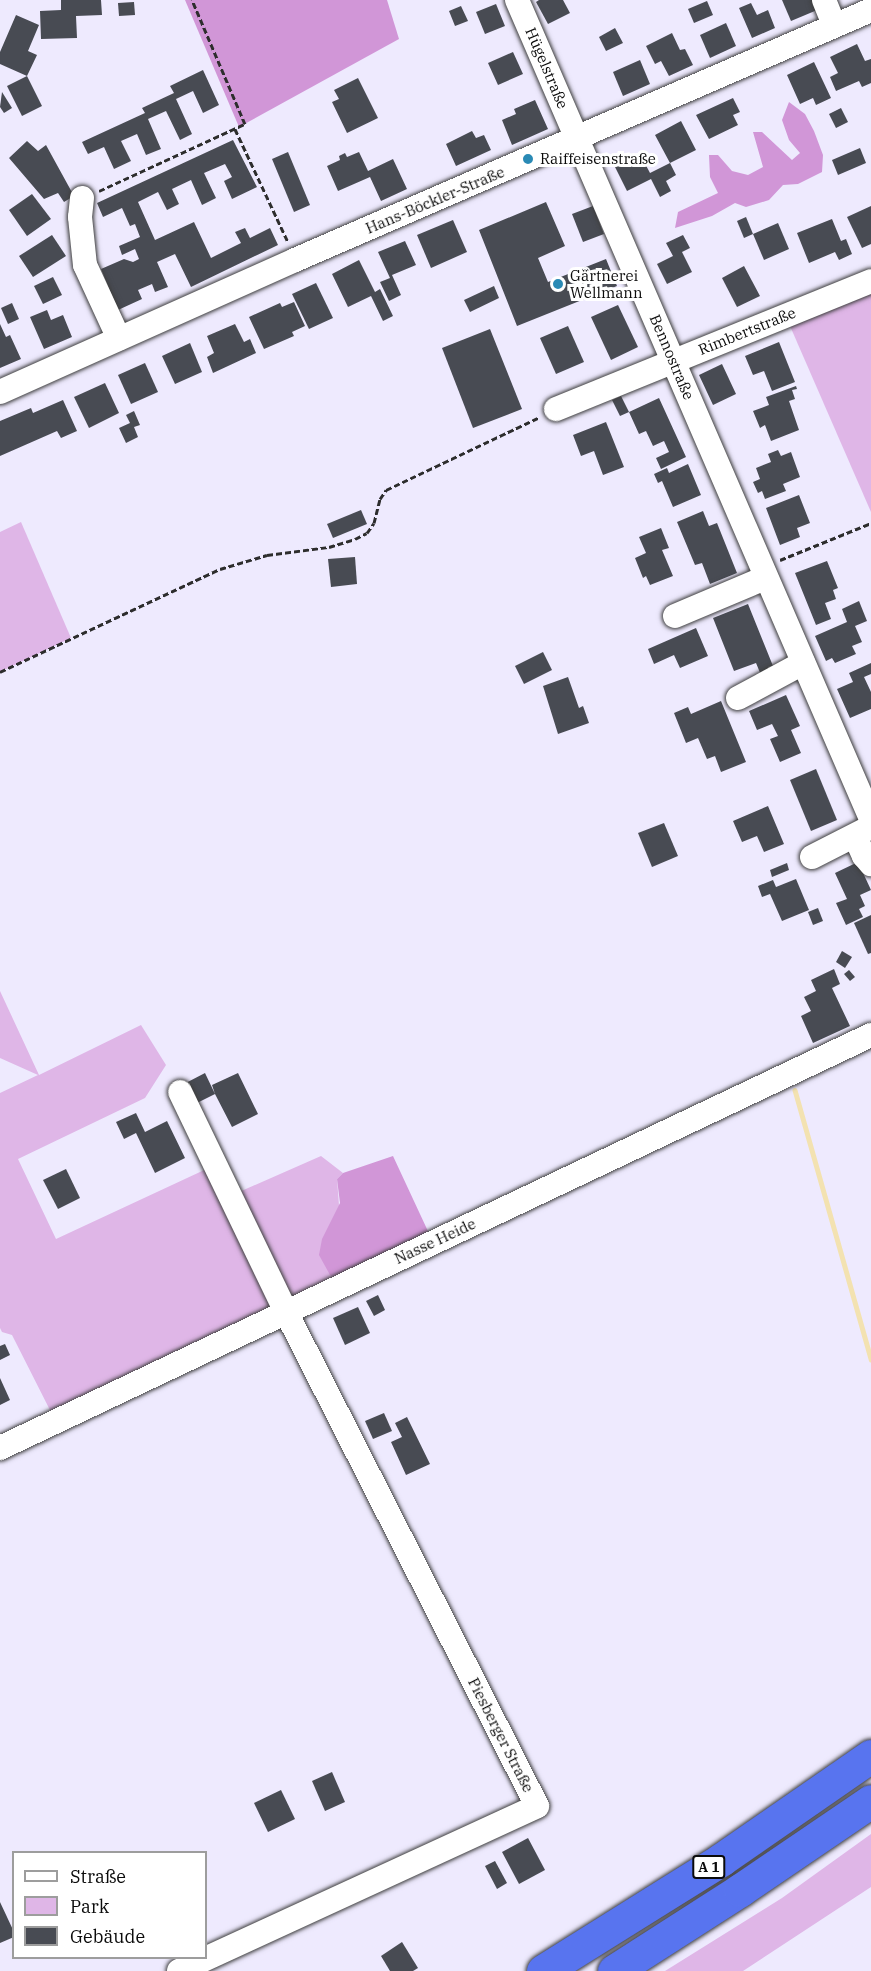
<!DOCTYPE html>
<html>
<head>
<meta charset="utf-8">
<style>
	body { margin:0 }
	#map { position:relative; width:871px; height:1971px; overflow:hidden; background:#eeeafe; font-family:"IBM Plex Serif",serif }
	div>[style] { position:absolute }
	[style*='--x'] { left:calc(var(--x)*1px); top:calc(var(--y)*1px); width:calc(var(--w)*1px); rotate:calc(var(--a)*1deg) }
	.green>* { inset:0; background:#dfb6e7 }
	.forest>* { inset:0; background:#d196d7 }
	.stream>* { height:4.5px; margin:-2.25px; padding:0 2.25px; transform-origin:2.25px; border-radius:2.25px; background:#f3e2b1 }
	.building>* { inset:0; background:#484b53 }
	.path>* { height:3px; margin-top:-1.5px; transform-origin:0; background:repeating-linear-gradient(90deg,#2d2d2d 0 6px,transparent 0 9px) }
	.roads { filter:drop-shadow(0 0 2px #3e3e3e) drop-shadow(0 0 2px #3e3e3e) }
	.minor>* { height:24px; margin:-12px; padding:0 12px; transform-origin:12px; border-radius:12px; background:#fff }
	.highway>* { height:33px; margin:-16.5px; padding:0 16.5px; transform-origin:16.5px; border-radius:16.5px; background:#5874ef }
	.dots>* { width:16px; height:16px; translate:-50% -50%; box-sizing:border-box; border:3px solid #fff; border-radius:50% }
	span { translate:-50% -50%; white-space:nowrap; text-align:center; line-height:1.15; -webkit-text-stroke:6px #fff; paint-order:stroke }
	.shield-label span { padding:2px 4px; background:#fff; border:2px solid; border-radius:4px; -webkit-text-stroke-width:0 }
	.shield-label { font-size:14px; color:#0b0b0b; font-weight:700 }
	.street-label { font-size:15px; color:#0b0b0b }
	.poi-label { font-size:15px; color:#0b0b0b }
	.left { translate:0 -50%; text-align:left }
	.legend { position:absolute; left:12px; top:1851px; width:195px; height:108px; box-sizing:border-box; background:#fff; border:2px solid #9d9d9d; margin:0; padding:8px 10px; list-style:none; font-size:18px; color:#0b0b0b }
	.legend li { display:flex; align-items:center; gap:12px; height:30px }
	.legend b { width:30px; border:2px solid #9d9d9d }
</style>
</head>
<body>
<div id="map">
	<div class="green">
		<div style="clip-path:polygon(871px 290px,871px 512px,790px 326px)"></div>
		<div style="clip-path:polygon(21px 522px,71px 638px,0 672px,0 532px)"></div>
		<div style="clip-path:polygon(0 991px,39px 1075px,141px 1025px,166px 1065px,145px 1098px,18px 1159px,56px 1239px,215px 1165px,230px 1196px,321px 1156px,343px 1173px,337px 1179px,345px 1284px,56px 1422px,12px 1335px,2px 1332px,0 1328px,0 1093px,38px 1075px,0 1058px)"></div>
		<div style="clip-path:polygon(871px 1834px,871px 1887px,743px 1971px,665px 1971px,782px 1898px)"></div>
	</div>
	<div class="forest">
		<div style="clip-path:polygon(185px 0,387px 0,399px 39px,239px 127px)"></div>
		<div style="clip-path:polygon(789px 102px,805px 114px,814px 131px,823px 155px,822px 172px,798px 184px,783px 185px,769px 200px,746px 207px,735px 203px,712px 216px,675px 228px,678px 212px,718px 193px,710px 177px,709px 155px,718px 155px,732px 171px,748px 175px,763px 167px,753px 132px,762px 132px,792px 160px,800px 153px,789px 140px,782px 120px)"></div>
		<div style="clip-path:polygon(393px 1156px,433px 1242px,345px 1284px,330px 1275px,319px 1255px,322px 1239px,340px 1203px,337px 1179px,343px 1173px)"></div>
	</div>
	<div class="stream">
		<div style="--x:795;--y:1090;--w:280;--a:74.2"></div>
	</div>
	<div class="building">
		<div style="clip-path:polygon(61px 0,101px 0,102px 15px,76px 16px,77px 38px,41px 39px,40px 11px,61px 10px)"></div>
		<div style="clip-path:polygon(539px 0,563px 0,570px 13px,548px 24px,536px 2px)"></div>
		<div style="clip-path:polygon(782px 0,819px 0,822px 8px,791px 21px)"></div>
		<div style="clip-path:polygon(707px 1px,713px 15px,694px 23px,688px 9px)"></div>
		<div style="clip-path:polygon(134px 2px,135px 15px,119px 16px,118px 3px)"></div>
		<div style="clip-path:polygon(751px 3px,757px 15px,768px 10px,775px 28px,752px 38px,739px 8px)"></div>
		<div style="clip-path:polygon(496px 4px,505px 26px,485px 34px,476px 12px)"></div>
		<div style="clip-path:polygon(461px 6px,468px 21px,455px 26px,449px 11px)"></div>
		<div style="clip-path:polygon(16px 15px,39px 25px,28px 51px,37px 55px,27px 76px,0 64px,0 52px)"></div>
		<div style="clip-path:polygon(726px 23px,736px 46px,710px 58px,700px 35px)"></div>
		<div style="clip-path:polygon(615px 28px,623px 43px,606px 51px,599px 37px)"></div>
		<div style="clip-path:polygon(672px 33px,680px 50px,685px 49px,693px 65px,669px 76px,661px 61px,655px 64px,646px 46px)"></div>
		<div style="clip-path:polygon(857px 44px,865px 61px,871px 59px,871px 83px,862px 87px,859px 81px,836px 91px,830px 77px,838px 73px,830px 57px)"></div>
		<div style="clip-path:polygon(513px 52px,523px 74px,498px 85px,488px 63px)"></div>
		<div style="clip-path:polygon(640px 60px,650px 84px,623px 96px,613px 72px)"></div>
		<div style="clip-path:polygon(814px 62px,831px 98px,816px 105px,813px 98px,800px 104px,787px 75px)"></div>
		<div style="clip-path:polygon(203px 70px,219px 105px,203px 113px,193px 91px,176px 99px,192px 134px,180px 140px,166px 111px,148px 119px,161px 149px,146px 155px,137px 134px,121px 141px,131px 161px,114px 169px,104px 147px,88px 154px,82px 142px,145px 113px,142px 108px,174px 93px,170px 86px)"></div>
		<div style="clip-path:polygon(27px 76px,42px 106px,22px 116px,7px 86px)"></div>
		<div style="clip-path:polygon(358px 78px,378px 118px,347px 133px,332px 102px,339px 99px,334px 90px)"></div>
		<div style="clip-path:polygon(2px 92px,12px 108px,4px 113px,0 107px)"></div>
		<div style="clip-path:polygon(733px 98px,740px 112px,733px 115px,738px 125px,709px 139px,696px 115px)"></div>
		<div style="clip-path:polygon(535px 100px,548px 129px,512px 145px,502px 120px,516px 114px,514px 109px)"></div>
		<div style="clip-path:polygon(841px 108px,848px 122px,836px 128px,829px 114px)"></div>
		<div style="clip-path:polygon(681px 121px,696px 150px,670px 163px,676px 175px,666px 181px,671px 191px,660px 197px,651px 179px,627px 191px,615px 167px,640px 154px,650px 173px,670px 163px,655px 135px)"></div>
		<div style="clip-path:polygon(472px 131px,476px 138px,484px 135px,491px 150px,456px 166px,446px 144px)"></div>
		<div style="clip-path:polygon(233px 140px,257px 187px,232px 199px,224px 181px,232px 177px,225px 164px,204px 173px,216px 198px,202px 205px,191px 180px,172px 189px,179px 204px,167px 210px,158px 192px,138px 202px,155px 240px,194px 222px,211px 258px,241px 243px,235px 232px,245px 228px,250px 238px,270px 228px,278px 245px,191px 287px,175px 254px,157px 262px,168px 287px,155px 292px,152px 284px,138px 290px,142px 299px,118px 310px,101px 269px,124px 259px,133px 262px,139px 259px,135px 249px,122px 255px,119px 246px,140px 237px,135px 224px,130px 226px,122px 208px,103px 217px,97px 203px)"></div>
		<div style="clip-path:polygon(27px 141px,38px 151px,46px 145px,74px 196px,64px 202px,58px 193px,44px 199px,9px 158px)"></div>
		<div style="clip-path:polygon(860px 148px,866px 163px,838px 175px,832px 160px)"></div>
		<div style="clip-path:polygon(288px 152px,310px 205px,294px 212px,272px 159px)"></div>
		<div style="clip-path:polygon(359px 152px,368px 171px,393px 159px,407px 189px,381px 201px,370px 177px,338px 191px,327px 166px,340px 160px,339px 156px,345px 153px,347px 157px)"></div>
		<div style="clip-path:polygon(32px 194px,51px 219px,27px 236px,9px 210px)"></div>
		<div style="clip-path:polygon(546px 202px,565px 246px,538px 258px,548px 282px,606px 259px,617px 286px,517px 326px,479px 230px)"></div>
		<div style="clip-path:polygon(593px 206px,604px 234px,583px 242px,572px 214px)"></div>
		<div style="clip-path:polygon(871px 206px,871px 244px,862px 248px,847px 217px)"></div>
		<div style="clip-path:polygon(746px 217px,753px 234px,744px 238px,737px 221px)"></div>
		<div style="clip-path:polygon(832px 219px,841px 241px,846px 239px,852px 254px,839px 260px,835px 252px,809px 263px,797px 233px)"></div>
		<div style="clip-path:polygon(453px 220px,467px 252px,431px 268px,417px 235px)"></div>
		<div style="clip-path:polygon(778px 223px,789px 249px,764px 260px,753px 234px)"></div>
		<div style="clip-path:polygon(52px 235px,66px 256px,33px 277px,19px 256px)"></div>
		<div style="clip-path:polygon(683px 235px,690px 248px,682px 252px,692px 272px,667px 284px,657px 264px,673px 256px,666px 243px)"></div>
		<div style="clip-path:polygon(405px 241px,416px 265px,392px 275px,401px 295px,389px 301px,380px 282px,390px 278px,378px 252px)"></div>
		<div style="clip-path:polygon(359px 260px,375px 292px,380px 289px,393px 316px,383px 321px,371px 296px,348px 307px,332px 274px)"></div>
		<div style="clip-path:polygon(744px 266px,760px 296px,737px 307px,722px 278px)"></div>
		<div style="clip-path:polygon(53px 277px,62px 295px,43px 304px,34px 286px)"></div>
		<div style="clip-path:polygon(316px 283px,333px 318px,309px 329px,292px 294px)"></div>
		<div style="clip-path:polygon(494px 286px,499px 298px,470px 312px,464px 300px)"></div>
		<div style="clip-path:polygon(294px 302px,305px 326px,292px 332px,294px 336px,264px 349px,249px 317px,280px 303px,282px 307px)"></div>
		<div style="clip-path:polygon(12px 303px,19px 319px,8px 324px,1px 308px)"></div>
		<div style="clip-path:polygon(618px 305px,638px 347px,611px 360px,591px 317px)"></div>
		<div style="clip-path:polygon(47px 310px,51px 320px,63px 315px,72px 337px,44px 349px,30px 317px)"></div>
		<div style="clip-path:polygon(0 324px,6px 337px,10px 335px,21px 359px,0 368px)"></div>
		<div style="clip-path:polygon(235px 324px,244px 342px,250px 339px,256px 353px,213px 373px,207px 357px,214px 353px,207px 336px)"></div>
		<div style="clip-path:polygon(568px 326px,584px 362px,556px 374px,540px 338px)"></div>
		<div style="clip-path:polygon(490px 329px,522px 409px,473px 428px,442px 348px)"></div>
		<div style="clip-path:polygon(779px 342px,795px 382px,772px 391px,764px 371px,753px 375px,745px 356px)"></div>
		<div style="clip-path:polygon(190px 343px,202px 372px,175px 384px,162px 356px)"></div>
		<div style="clip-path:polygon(145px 363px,158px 392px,131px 404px,118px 375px)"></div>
		<div style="clip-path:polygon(722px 364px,736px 394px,713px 405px,699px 375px)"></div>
		<div style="clip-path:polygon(105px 383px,119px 413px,89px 428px,74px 397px)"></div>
		<div style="clip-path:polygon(796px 386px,797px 389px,792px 390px,795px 399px,789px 401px,799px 430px,771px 441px,765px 425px,760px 428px,753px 411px,769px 405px,766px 397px)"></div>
		<div style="clip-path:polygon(621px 396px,629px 412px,620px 416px,612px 400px)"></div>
		<div style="clip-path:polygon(659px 398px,686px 457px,661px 469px,656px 458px,669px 452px,664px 441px,653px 446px,646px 431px,639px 434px,629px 412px)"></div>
		<div style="clip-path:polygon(63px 400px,77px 431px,61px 438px,57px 431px,0 456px,0 421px,31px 408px,33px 413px)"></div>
		<div style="clip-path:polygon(134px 411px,140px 425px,134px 427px,138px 437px,126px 443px,119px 428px,130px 423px,126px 415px)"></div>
		<div style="clip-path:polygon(606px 422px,624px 467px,603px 475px,594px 451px,581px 456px,573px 435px)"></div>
		<div style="clip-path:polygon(778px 450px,781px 456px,791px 452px,800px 477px,783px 484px,786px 491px,765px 499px,762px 491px,758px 493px,753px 482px,760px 479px,756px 468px,771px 462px,768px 454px)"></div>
		<div style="clip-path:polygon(688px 464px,701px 495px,673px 507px,662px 481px,658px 483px,654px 474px,667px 468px,669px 473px)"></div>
		<div style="clip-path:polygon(799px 495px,810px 523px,797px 528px,800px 537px,780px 545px,766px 508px)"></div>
		<div style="clip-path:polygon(361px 510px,367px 524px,333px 538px,327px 524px)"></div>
		<div style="clip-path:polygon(703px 511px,709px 526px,717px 523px,737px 573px,710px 584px,702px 563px,695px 565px,677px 522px)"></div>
		<div style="clip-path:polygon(661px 528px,669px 548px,662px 550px,673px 576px,650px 585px,646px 576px,643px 578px,635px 558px,646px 553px,639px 537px)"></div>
		<div style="clip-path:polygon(355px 557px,357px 584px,331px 587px,328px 559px)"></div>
		<div style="clip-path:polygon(827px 561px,838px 588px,833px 590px,836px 599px,825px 603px,831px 619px,816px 625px,795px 573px)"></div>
		<div style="clip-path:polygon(859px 601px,867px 621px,855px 626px,862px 642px,852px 646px,856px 654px,835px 663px,832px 658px,826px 661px,815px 636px,847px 622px,842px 609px)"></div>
		<div style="clip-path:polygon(748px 604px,773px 666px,768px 667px,770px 671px,761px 675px,756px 663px,734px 671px,713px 618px)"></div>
		<div style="clip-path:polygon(696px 628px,708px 656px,680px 668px,674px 655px,654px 664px,648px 649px)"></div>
		<div style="clip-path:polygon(543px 652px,552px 670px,524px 684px,515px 666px)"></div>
		<div style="clip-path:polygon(871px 663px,871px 674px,864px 677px,871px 692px,871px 709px,850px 718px,837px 689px,853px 682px,849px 673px)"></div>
		<div style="clip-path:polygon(568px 677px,579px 708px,583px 706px,589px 723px,558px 734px,543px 686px)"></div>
		<div style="clip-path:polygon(786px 695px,800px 726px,791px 730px,801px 753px,780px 762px,770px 739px,778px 736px,772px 724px,757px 730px,749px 711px)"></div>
		<div style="clip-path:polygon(721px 701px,746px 762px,721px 772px,715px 756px,707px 759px,698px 738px,686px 743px,674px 713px,688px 707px,691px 714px)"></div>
		<div style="clip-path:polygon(816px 769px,837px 820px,811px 831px,790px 780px)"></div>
		<div style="clip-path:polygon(768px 806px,784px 844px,764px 852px,757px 836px,742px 842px,733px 821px)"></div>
		<div style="clip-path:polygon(664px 823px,678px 856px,652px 867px,638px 833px)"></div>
		<div style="clip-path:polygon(858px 862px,871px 890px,860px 895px,865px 906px,859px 909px,863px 917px,846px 925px,836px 903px,847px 899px,835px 873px)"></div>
		<div style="clip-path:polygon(787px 863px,789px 870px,772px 877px,770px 870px)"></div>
		<div style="clip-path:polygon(796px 879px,809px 910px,782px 921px,770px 894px,762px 897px,758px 886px,773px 880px,776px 887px)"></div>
		<div style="clip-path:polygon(818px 908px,823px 921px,813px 925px,808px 912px)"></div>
		<div style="clip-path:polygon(871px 915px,871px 953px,868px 954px,854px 923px)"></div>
		<div style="clip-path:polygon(842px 951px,852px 957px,845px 968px,836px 962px)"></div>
		<div style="clip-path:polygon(834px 969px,840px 984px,832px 988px,850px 1026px,813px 1043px,801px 1016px,811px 1011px,804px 997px,816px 991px,811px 980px)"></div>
		<div style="clip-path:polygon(849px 970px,855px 977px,850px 981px,844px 974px)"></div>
		<div style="clip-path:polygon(205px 1073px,215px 1094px,212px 1085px,238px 1073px,258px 1114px,232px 1127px,215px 1094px,191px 1106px,180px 1086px)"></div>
		<div style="clip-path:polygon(136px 1113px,145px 1132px,167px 1121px,185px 1158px,155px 1173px,136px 1133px,124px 1139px,116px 1122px)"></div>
		<div style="clip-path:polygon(66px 1169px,80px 1198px,58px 1209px,43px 1180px)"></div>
		<div style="clip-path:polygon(378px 1295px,385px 1310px,374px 1316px,366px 1301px)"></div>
		<div style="clip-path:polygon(358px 1307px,370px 1333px,345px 1345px,333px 1318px)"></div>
		<div style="clip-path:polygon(5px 1344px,10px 1355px,0 1360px,0 1346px)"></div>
		<div style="clip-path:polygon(0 1378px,10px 1400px,0 1405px)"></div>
		<div style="clip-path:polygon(384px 1413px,392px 1431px,373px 1439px,365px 1421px)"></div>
		<div style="clip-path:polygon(407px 1417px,430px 1464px,406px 1475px,391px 1442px,402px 1437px,395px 1423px)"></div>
		<div style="clip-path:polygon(332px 1772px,345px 1802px,325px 1811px,312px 1781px)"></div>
		<div style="clip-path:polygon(281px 1790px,295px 1819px,268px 1832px,254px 1803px)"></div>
		<div style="clip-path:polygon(528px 1838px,545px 1870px,519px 1884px,502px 1852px)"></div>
		<div style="clip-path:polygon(495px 1861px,507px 1883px,497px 1889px,485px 1866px)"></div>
		<div style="clip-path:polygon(0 1902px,14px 1932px,14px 1937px,0 1943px)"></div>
		<div style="clip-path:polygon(402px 1942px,418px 1968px,413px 1971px,390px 1971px,381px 1956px)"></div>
	</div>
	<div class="path">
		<div style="--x:235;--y:129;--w:125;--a:64.9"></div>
		<div style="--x:99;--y:191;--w:161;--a:-24.7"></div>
		<div style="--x:245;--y:124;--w:135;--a:-113.1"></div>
		<div style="--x:780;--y:560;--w:98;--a:-22.1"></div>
		<div style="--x:0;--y:672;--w:243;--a:-25.1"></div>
		<div style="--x:220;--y:569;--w:49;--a:-16.6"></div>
		<div style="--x:267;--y:555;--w:63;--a:-7.4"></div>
		<div style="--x:329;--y:547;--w:27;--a:-17"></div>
		<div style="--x:355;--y:539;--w:13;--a:-27"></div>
		<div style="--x:367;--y:533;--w:12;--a:-55"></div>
		<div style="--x:374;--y:523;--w:25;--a:-76"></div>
		<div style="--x:380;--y:499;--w:11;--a:-56"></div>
		<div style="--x:386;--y:490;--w:170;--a:-25.4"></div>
	</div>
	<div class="roads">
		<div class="minor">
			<div style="--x:517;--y:0;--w:892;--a:66.62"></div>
			<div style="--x:824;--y:0;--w:27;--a:68"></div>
			<div style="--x:82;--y:198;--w:19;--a:96"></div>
			<div style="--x:80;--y:217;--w:48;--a:84.1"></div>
			<div style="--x:85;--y:265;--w:81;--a:65.3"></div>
			<div style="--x:0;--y:392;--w:323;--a:-24.1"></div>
			<div style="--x:295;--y:260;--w:628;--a:-23.46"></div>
			<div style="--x:556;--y:409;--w:340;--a:-22.1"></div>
			<div style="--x:675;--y:616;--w:98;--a:-22.9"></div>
			<div style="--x:738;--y:698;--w:74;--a:-28.3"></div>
			<div style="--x:855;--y:836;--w:22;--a:66"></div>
			<div style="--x:864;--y:856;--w:11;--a:49"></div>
			<div style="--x:812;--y:857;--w:66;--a:-27"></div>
			<div style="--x:0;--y:1448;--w:964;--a:-25.37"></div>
			<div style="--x:179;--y:1971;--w:394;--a:-24.7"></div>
			<div style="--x:537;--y:1806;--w:554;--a:-116.93"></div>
			<div style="--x:286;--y:1312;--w:244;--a:-115.7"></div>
		</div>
		<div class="highway">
			<div style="--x:543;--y:1971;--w:211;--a:-32"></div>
			<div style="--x:722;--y:1859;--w:181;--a:-34.7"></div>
			<div style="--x:614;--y:1971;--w:150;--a:-32.7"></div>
			<div style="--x:740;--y:1890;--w:158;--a:-34.2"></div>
		</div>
	</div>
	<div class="dots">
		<div style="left:528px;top:159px;background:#2a8ab5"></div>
		<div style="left:558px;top:284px;background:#2a8ab5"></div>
	</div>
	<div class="shield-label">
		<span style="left:709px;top:1867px">A 1</span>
	</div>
	<div class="street-label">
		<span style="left:547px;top:68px;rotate:67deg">Hügelstraße</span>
		<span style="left:435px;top:200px;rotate:-23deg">Hans-Böckler-Straße</span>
		<span style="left:747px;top:331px;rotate:-22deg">Rimbertstraße</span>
		<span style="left:672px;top:357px;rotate:67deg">Bennostraße</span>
		<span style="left:435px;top:1241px;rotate:-25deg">Nasse Heide</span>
		<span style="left:501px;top:1735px;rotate:63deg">Piesberger Straße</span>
	</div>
	<div class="poi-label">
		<span class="left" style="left:540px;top:159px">Raiffeisenstraße</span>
		<span class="left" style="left:570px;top:284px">Gärtnerei<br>Wellmann</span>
	</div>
	<ul class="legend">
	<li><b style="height:8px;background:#fff"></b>Straße</li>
	<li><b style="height:16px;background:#dfb6e7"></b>Park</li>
	<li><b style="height:16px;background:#484b53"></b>Gebäude</li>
	</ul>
</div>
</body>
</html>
